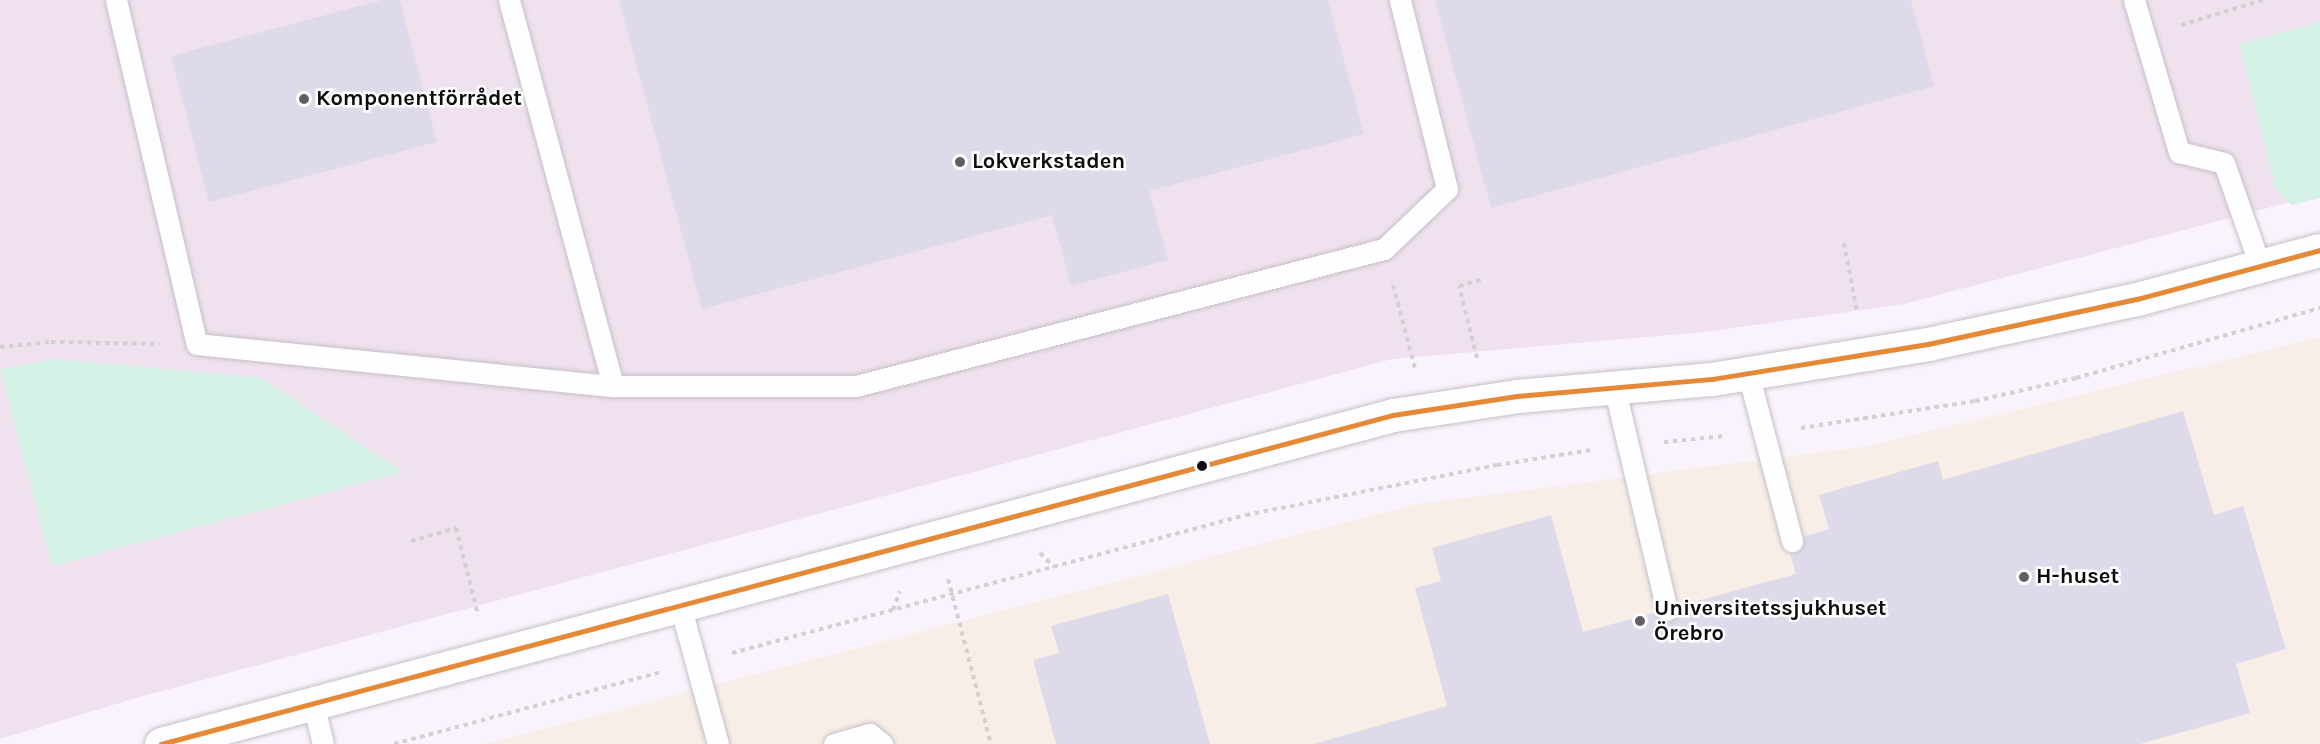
<!DOCTYPE html>
<html>
<head>
<meta charset="utf-8">
<style>
	body { margin:0 }
	#map { position:relative; width:2320px; height:744px; overflow:hidden; background:#faf2fc; font-family:Karla,sans-serif }
	div>[style] { position:absolute }
	[style*='--x'] { left:calc(var(--x)*1px); top:calc(var(--y)*1px); width:calc(var(--w)*1px); rotate:calc(var(--a)*1deg) }
	.industrial>* { inset:0; background:#f0e1ee }
	.medical>* { inset:0; background:#f6eee7 }
	.green>* { inset:0; background:#d4f1e6 }
	.building>* { inset:0; background:#dfdaea }
	.path>* { height:4px; margin-top:-2px; transform-origin:0; background:repeating-linear-gradient(90deg,#d3d0d3 0 4.5px,transparent 0 9px) }
	.roads { filter:drop-shadow(0 0 2px #c6c0c7) drop-shadow(0 0 2px #c6c0c7) }
	.lane>* { height:21px; margin:-10.5px; padding:0 10.5px; transform-origin:10.5px; border-radius:10.5px; background:#fefdff }
	.street>* { height:33px; margin:-16.5px; padding:0 16.5px; transform-origin:16.5px; border-radius:16.5px; background:#fefdff }
	.bus-1>* { height:4.5px; margin:-2.25px; padding:0 2.25px; transform-origin:2.25px; border-radius:2.25px; background:#e68937 }
	.dots>* { width:16px; height:16px; translate:-50% -50%; box-sizing:border-box; border:3px solid #fff; border-radius:50% }
	span { translate:-50% -50%; white-space:nowrap; text-align:center; line-height:1.15; -webkit-text-stroke:5px #fff; paint-order:stroke }
	.poi-label { font-size:22px; color:#100b10; font-weight:700 }
	.left { translate:0 -50%; text-align:left }
</style>
</head>
<body>
<div id="map">
	<div class="industrial">
		<div style="clip-path:polygon(0 0,2320px 0,2320px 194px,1904px 304px,1705px 332px,1392px 359px,136px 698px,0 739px)"></div>
	</div>
	<div class="medical">
		<div style="clip-path:polygon(2320px 337px,2320px 744px,485px 744px,1417px 504px,1869px 446px)"></div>
	</div>
	<div class="green">
		<div style="clip-path:polygon(2320px 22px,2320px 198px,2292px 205px,2275px 188px,2240px 44px)"></div>
		<div style="clip-path:polygon(55px 359px,262px 378px,403px 472px,52px 566px,0 369px)"></div>
	</div>
	<div class="building">
		<div style="clip-path:polygon(382px 0,400px 0,437px 142px,209px 202px,171px 56px)"></div>
		<div style="clip-path:polygon(619px 0,1328px 0,1364px 134px,1149px 191px,1168px 260px,1071px 286px,1052px 215px,702px 309px)"></div>
		<div style="clip-path:polygon(1435px 0,1911px 0,1934px 86px,1491px 208px)"></div>
		<div style="clip-path:polygon(2183px 411px,2214px 515px,2243px 506px,2286px 649px,2236px 664px,2250px 713px,2140px 744px,1314px 744px,1447px 706px,1415px 588px,1441px 581px,1432px 548px,1551px 515px,1583px 632px,1796px 574px,1787px 542px,1829px 529px,1819px 495px,1938px 461px,1943px 480px)"></div>
		<div style="clip-path:polygon(1168px 594px,1210px 744px,1056px 744px,1033px 660px,1059px 653px,1051px 626px)"></div>
	</div>
	<div class="path">
		<div style="--x:2181;--y:25;--w:86;--a:-17"></div>
		<div style="--x:1844;--y:243;--w:69;--a:79.2"></div>
		<div style="--x:1393;--y:285;--w:86;--a:75.2"></div>
		<div style="--x:0;--y:347;--w:51;--a:-5.6"></div>
		<div style="--x:51;--y:342;--w:109;--a:1.1"></div>
		<div style="--x:1477;--y:358;--w:74;--a:-104"></div>
		<div style="--x:1459;--y:286;--w:26;--a:-16"></div>
		<div style="--x:1801;--y:428;--w:176;--a:-8.8"></div>
		<div style="--x:1975;--y:401;--w:104;--a:-12.8"></div>
		<div style="--x:2076;--y:378;--w:254;--a:-16"></div>
		<div style="--x:1664;--y:442;--w:61;--a:-5.6"></div>
		<div style="--x:411;--y:541;--w:47;--a:-16.1"></div>
		<div style="--x:456;--y:528;--w:90;--a:75.8"></div>
		<div style="--x:1040;--y:553;--w:20;--a:45"></div>
		<div style="--x:948;--y:579;--w:171;--a:75.4"></div>
		<div style="--x:893;--y:610;--w:20;--a:-70"></div>
		<div style="--x:732;--y:653;--w:532;--a:-15.03"></div>
		<div style="--x:1246;--y:515;--w:256;--a:-11.3"></div>
		<div style="--x:1497;--y:465;--w:95;--a:-9.1"></div>
		<div style="--x:394;--y:744;--w:277;--a:-15.1"></div>
	</div>
	<div class="roads">
		<div class="lane">
			<div style="--x:116;--y:0;--w:353;--a:76.8"></div>
			<div style="--x:197;--y:344;--w:418;--a:5.8"></div>
			<div style="--x:613;--y:386;--w:243;--a:0"></div>
			<div style="--x:856;--y:386;--w:545;--a:-14.55"></div>
			<div style="--x:1384;--y:249;--w:87;--a:-43.6"></div>
			<div style="--x:1447;--y:189;--w:195;--a:-104"></div>
			<div style="--x:509;--y:0;--w:400;--a:74.9"></div>
			<div style="--x:2134;--y:0;--w:159;--a:73.5"></div>
			<div style="--x:2179;--y:152;--w:46;--a:13.7"></div>
			<div style="--x:2224;--y:163;--w:109;--a:70.7"></div>
			<div style="--x:1748;--y:373;--w:174;--a:75.3"></div>
			<div style="--x:1614;--y:386;--w:230;--a:76.7"></div>
			<div style="--x:680;--y:605;--w:144;--a:74.7"></div>
			<div style="--x:313;--y:703;--w:42;--a:76.3"></div>
			<div style="--x:834;--y:744;--w:37;--a:-16"></div>
			<div style="--x:870;--y:734;--w:16;--a:40"></div>
		</div>
		<div class="street">
			<div style="--x:161;--y:744;--w:1275;--a:-14.95"></div>
			<div style="--x:1393;--y:415;--w:125;--a:-8.7"></div>
			<div style="--x:1517;--y:396;--w:196;--a:-5"></div>
			<div style="--x:1712;--y:379;--w:219;--a:-9.2"></div>
			<div style="--x:1928;--y:344;--w:214;--a:-12.2"></div>
			<div style="--x:2137;--y:299;--w:189;--a:-15"></div>
		</div>
	</div>
	<div class="bus-1">
		<div style="--x:161;--y:744;--w:1275;--a:-14.95"></div>
		<div style="--x:1393;--y:415;--w:125;--a:-8.7"></div>
		<div style="--x:1517;--y:396;--w:196;--a:-5"></div>
		<div style="--x:1712;--y:379;--w:219;--a:-9.2"></div>
		<div style="--x:1928;--y:344;--w:214;--a:-12.2"></div>
		<div style="--x:2137;--y:299;--w:189;--a:-15"></div>
	</div>
	<div class="dots">
		<div style="left:304px;top:99px;background:#625c63"></div>
		<div style="left:960px;top:162px;background:#625c63"></div>
		<div style="left:1202px;top:466px;background:#100b10"></div>
		<div style="left:2024px;top:577px;background:#625c63"></div>
		<div style="left:1640px;top:621px;background:#625c63"></div>
	</div>
	<div class="poi-label">
		<span class="left" style="left:316px;top:99px">Komponentförrådet</span>
		<span class="left" style="left:972px;top:162px">Lokverkstaden</span>
		<span class="left" style="left:2036px;top:577px">H-huset</span>
		<span class="left" style="left:1654px;top:621px">Universitetssjukhuset<br>Örebro</span>
	</div>
</div>
</body>
</html>
